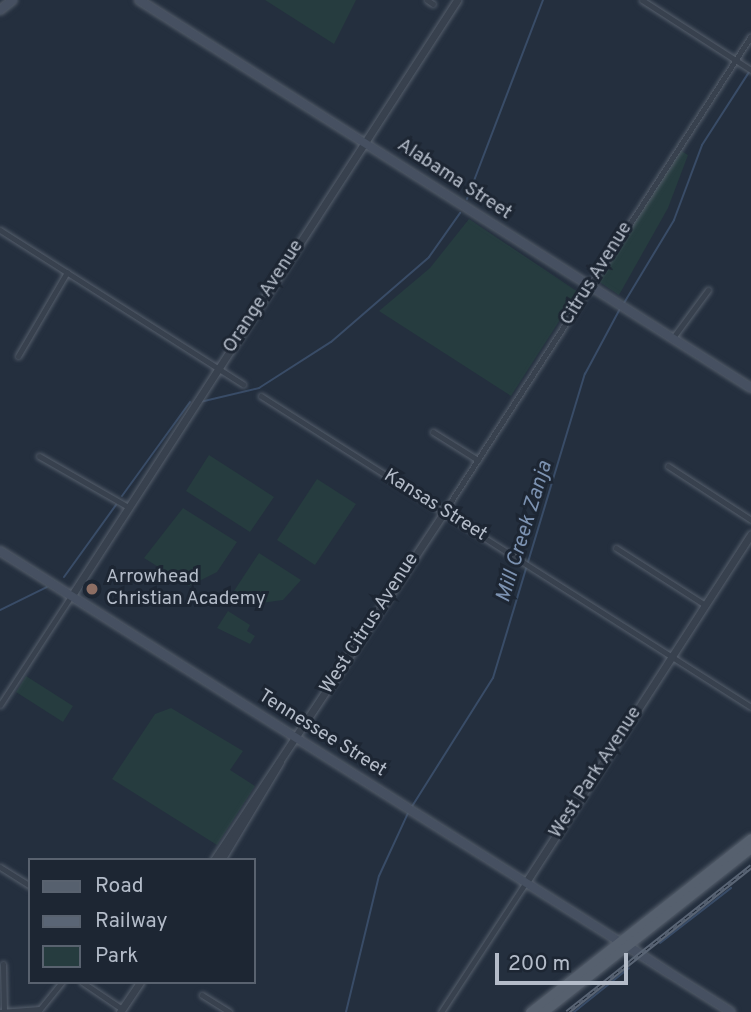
<!DOCTYPE html>
<html>
<head>
<meta charset="utf-8">
<style>
	body { margin:0 }
	#map { position:relative; width:751px; height:1012px; overflow:hidden; background:#242f3e; font-family:Overpass,sans-serif }
	div>[style] { position:absolute }
	[style*='--x'] { left:calc(var(--x)*1px); top:calc(var(--y)*1px); width:calc(var(--w)*1px); rotate:calc(var(--a)*1deg) }
	.green>* { inset:0; background:#263c3f }
	.stream>* { height:2px; margin:-1px; padding:0 1px; transform-origin:1px; border-radius:1px; background:#394c67 }
	.roads { filter:drop-shadow(0 0 2px #565f6c) drop-shadow(0 0 2px #565f6c) }
	.minor>* { height:5px; margin:-2.5px; padding:0 2.5px; transform-origin:2.5px; border-radius:2.5px; background:#38414e }
	.tertiary>* { height:7px; margin:-3.5px; padding:0 3.5px; transform-origin:3.5px; border-radius:3.5px; background:#38414e }
	.secondary>* { height:8px; margin:-4px; padding:0 4px; transform-origin:4px; border-radius:4px; background:#465061 }
	.primary>* { height:9px; margin:-4.5px; padding:0 4.5px; transform-origin:4.5px; border-radius:4.5px; background:#56606e }
	.rail>* { height:4.5px; margin-top:-2.25px; transform-origin:0; background:repeating-linear-gradient(90deg,#1d2633 0 5px,#5a6575 0 10px); box-sizing:border-box; border-block:2px solid #5a6575 }
	.dots>* { width:19px; height:19px; translate:-50% -50%; box-sizing:border-box; border:4px solid #1d2633; border-radius:50% }
	span { translate:-50% -50%; white-space:nowrap; text-align:center; line-height:1.15; -webkit-text-stroke:6px #1d2633; paint-order:stroke }
	.street-label { font-size:19px; color:#b4bcc9 }
	.poi-label { font-size:19px; color:#b4bcc9 }
	.left { translate:0 -50%; text-align:left }
	.water-label { font-size:21px; color:#7c92b1; font-style:italic }
	.legend { position:absolute; left:28px; top:858px; width:228px; height:126px; box-sizing:border-box; background:#1d2633; border:2px solid #59626f; margin:0; padding:9px 12px; list-style:none; font-size:21px; color:#b4bcc9 }
	.legend li { display:flex; align-items:center; gap:14px; height:35px }
	.legend b { width:35px; border:2px solid #59626f }
	.scale { position:absolute; left:495px; top:953px; width:133px; height:32px; box-sizing:border-box; border:4px solid #b4bcc9; border-top:0; padding-left:9px; font-size:21px; line-height:24px; white-space:nowrap; color:#b4bcc9; -webkit-text-stroke:5px #1d2633; paint-order:stroke }
</style>
</head>
<body>
<div id="map">
	<div class="green">
		<div style="clip-path:polygon(265px 0,356px 0,334px 44px)"></div>
		<div style="clip-path:polygon(680px 150px,688px 155px,668px 208px,619px 295px,598px 281px)"></div>
		<div style="clip-path:polygon(469px 219px,578px 292px,511px 396px,379px 311px,430px 268px)"></div>
		<div style="clip-path:polygon(209px 455px,274px 497px,250px 532px,186px 491px)"></div>
		<div style="clip-path:polygon(317px 479px,356px 504px,315px 565px,277px 540px)"></div>
		<div style="clip-path:polygon(183px 508px,237px 542px,217px 572px,189px 586px,144px 558px)"></div>
		<div style="clip-path:polygon(259px 553px,301px 580px,283px 600px,254px 604px,232px 594px)"></div>
		<div style="clip-path:polygon(228px 611px,250px 625px,247px 631px,255px 636px,250px 644px,217px 628px)"></div>
		<div style="clip-path:polygon(26px 676px,73px 706px,63px 722px,16px 692px)"></div>
		<div style="clip-path:polygon(171px 708px,243px 751px,230px 770px,255px 786px,217px 845px,112px 779px,155px 714px)"></div>
	</div>
	<div class="stream">
		<div style="--x:467;--y:199;--w:213;--a:-69.1"></div>
		<div style="--x:624;--y:303;--w:97;--a:-58.9"></div>
		<div style="--x:674;--y:220;--w:80;--a:-69.5"></div>
		<div style="--x:702;--y:145;--w:87;--a:-57.2"></div>
		<div style="--x:200;--y:402;--w:61;--a:-13.3"></div>
		<div style="--x:259;--y:388;--w:85;--a:-32.6"></div>
		<div style="--x:331;--y:342;--w:130;--a:-40.9"></div>
		<div style="--x:429;--y:257;--w:54;--a:-54.8"></div>
		<div style="--x:122;--y:496;--w:116;--a:-54.1"></div>
		<div style="--x:64;--y:577;--w:89;--a:-54.2"></div>
		<div style="--x:0;--y:610;--w:52;--a:-26.1"></div>
		<div style="--x:411;--y:808;--w:154;--a:-57.8"></div>
		<div style="--x:493;--y:678;--w:318;--a:-73.2"></div>
		<div style="--x:585;--y:374;--w:76;--a:-61.8"></div>
		<div style="--x:660;--y:943;--w:90;--a:-37.8"></div>
		<div style="--x:346;--y:1012;--w:140;--a:-76.4"></div>
		<div style="--x:379;--y:876;--w:69;--a:-65.3"></div>
		<div style="--x:574;--y:1012;--w:70;--a:-38.7"></div>
	</div>
	<div class="roads">
		<div class="minor">
			<div style="--x:427;--y:0;--w:7;--a:34"></div>
			<div style="--x:642;--y:0;--w:130;--a:32.7"></div>
			<div style="--x:0;--y:230;--w:288;--a:32.4"></div>
			<div style="--x:672;--y:339;--w:61;--a:-53.7"></div>
			<div style="--x:18;--y:356;--w:97;--a:-59.7"></div>
			<div style="--x:261;--y:396;--w:580;--a:32.4"></div>
			<div style="--x:433;--y:432;--w:53;--a:31.9"></div>
			<div style="--x:39;--y:456;--w:103;--a:29.8"></div>
			<div style="--x:668;--y:466;--w:99;--a:33"></div>
			<div style="--x:444;--y:512;--w:566;--a:-57.18"></div>
			<div style="--x:616;--y:548;--w:106;--a:32.6"></div>
			<div style="--x:0;--y:705;--w:130;--a:-56.9"></div>
			<div style="--x:0;--y:867;--w:36;--a:32"></div>
			<div style="--x:3;--y:964;--w:48;--a:88.8"></div>
			<div style="--x:82;--y:982;--w:48;--a:34"></div>
			<div style="--x:202;--y:995;--w:32;--a:32"></div>
			<div style="--x:0;--y:1012;--w:40;--a:-4.3"></div>
			<div style="--x:40;--y:1009;--w:35;--a:-51"></div>
			<div style="--x:441;--y:1012;--w:155;--a:-56.8"></div>
		</div>
		<div class="tertiary">
			<div style="--x:72;--y:595;--w:709;--a:-57.09"></div>
			<div style="--x:214;--y:860;--w:417;--a:-56.5"></div>
			<div style="--x:221;--y:860;--w:114;--a:-59"></div>
			<div style="--x:526;--y:882;--w:414;--a:-57.1"></div>
			<div style="--x:120;--y:1012;--w:36;--a:-56"></div>
		</div>
		<div class="secondary">
			<div style="--x:139;--y:0;--w:725;--a:32.37"></div>
			<div style="--x:0;--y:10;--w:16;--a:-38"></div>
			<div style="--x:0;--y:551;--w:864;--a:32.24"></div>
			<div style="--x:627;--y:945;--w:50;--a:33.7"></div>
		</div>
		<div class="primary">
			<div style="--x:530;--y:1012;--w:281;--a:-38.2"></div>
			<div style="--x:543;--y:1012;--w:265;--a:-38.3"></div>
		</div>
	</div>
	<div class="rail">
		<div style="--x:567;--y:1012;--w:235;--a:-38.4"></div>
	</div>
	<div class="dots">
		<div style="left:92px;top:589px;background:#8d6e63"></div>
	</div>
	<div class="street-label">
		<span style="left:454px;top:180px;rotate:33deg">Alabama Street</span>
		<span style="left:597px;top:274px;rotate:-58deg">Citrus Avenue</span>
		<span style="left:264px;top:297px;rotate:-57deg">Orange Avenue</span>
		<span style="left:435px;top:506px;rotate:32deg">Kansas Street</span>
		<span style="left:370px;top:624px;rotate:-57deg">West Citrus Avenue</span>
		<span style="left:322px;top:734px;rotate:32deg">Tennessee Street</span>
		<span style="left:596px;top:773px;rotate:-57deg">West Park Avenue</span>
	</div>
	<div class="poi-label">
		<span class="left" style="left:106px;top:589px">Arrowhead<br>Christian Academy</span>
	</div>
	<div class="water-label">
		<span style="left:525px;top:532px;rotate:-73deg">Mill Creek Zanja</span>
	</div>
	<ul class="legend">
	<li><b style="height:9px;background:#56606e"></b>Road</li>
	<li><b style="height:9px;background:#5a6575"></b>Railway</li>
	<li><b style="height:19px;background:#263c3f"></b>Park</li>
	</ul>
	<div class="scale">200 m</div>
</div>
</body>
</html>
